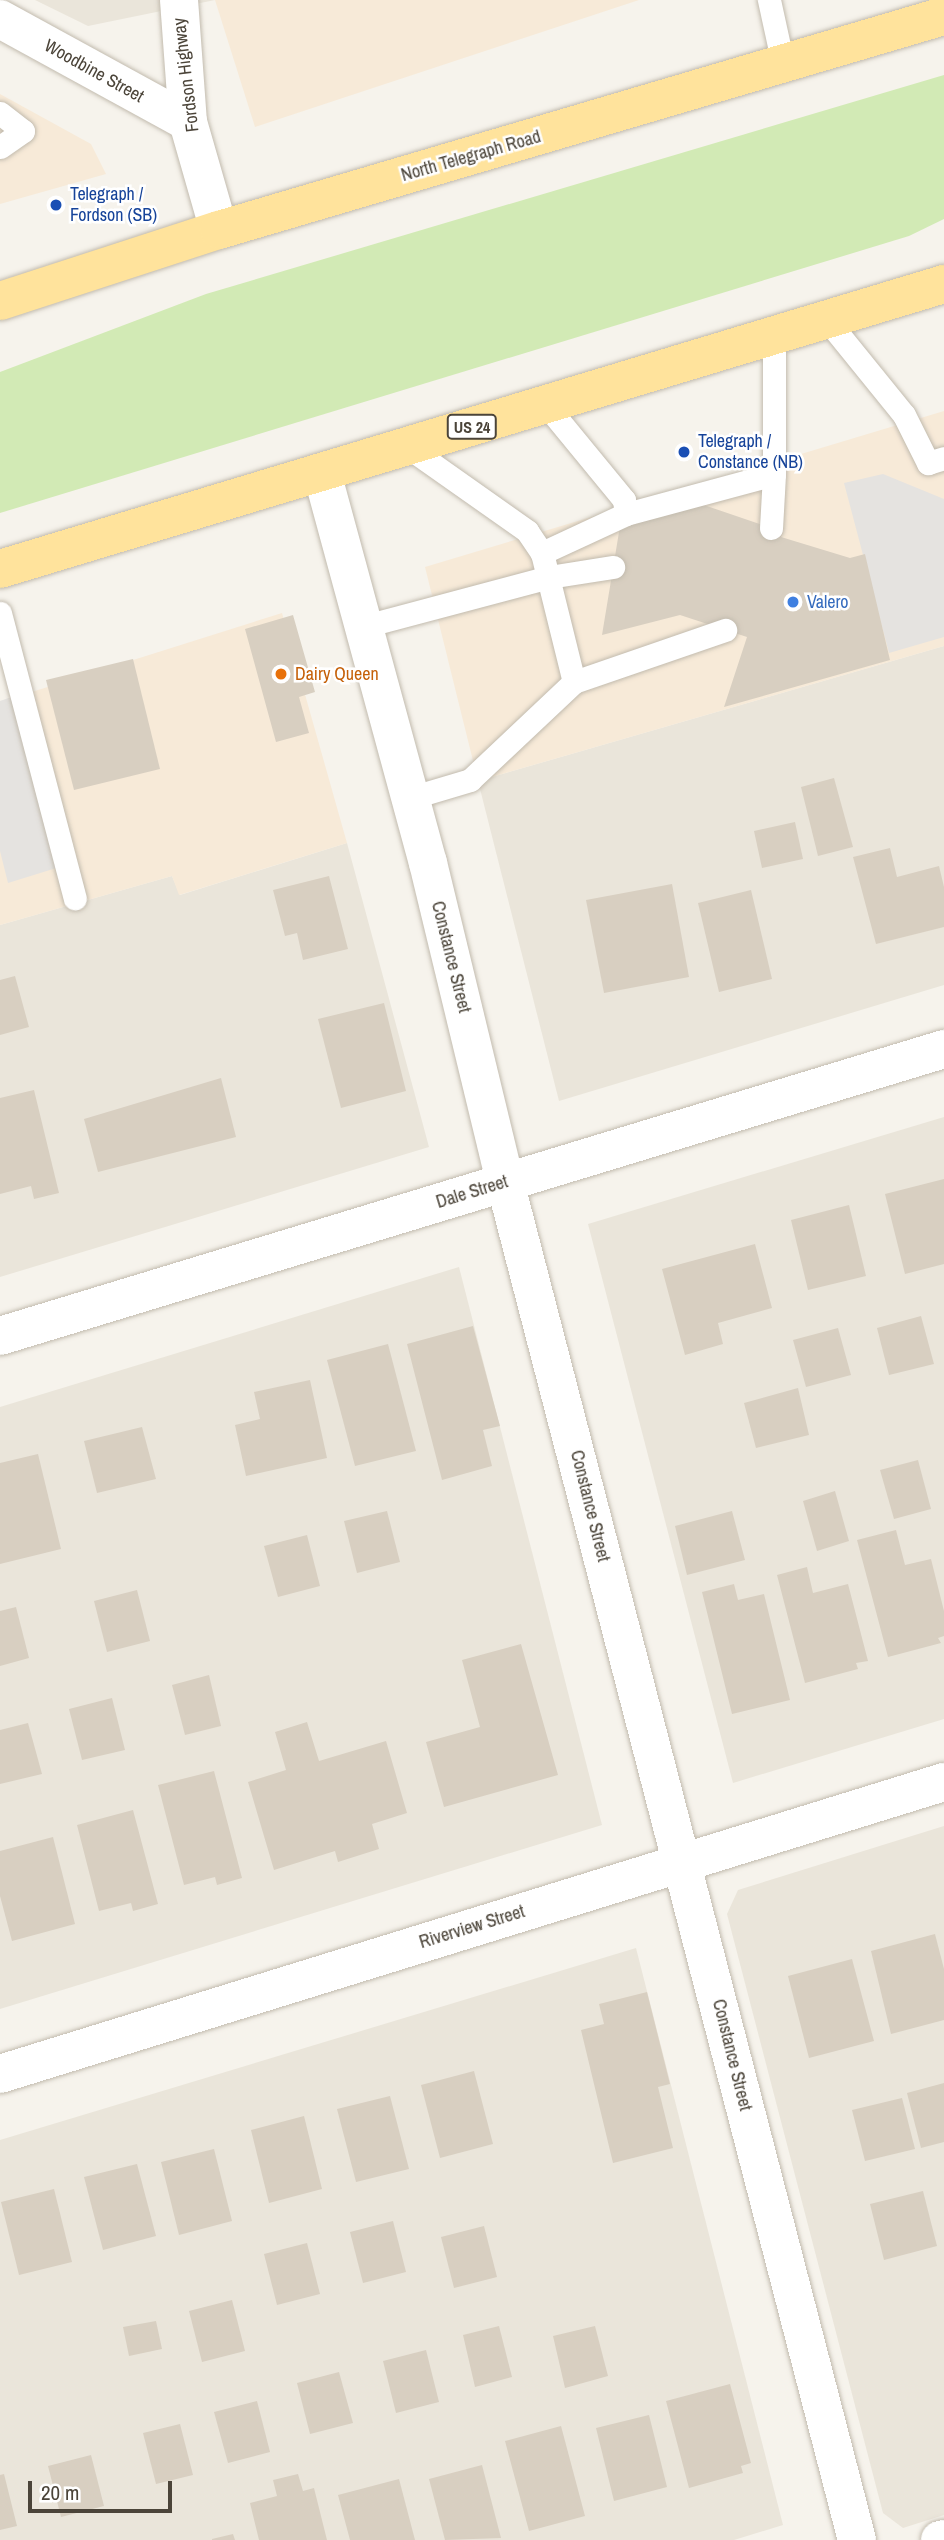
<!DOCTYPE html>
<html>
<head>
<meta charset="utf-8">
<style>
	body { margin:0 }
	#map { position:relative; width:944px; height:2540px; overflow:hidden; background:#f6f3ec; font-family:"Archivo Narrow",sans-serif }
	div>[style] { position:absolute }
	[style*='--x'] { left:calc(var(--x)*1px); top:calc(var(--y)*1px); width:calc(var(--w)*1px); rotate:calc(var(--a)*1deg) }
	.residential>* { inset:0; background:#eae5da }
	.commercial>* { inset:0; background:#f7ead8 }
	.green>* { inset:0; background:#d2eab5 }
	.parking>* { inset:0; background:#e5e3e0 }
	.building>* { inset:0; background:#d8cfc1 }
	.roads { filter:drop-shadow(0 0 2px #c2bbae) drop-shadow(0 0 2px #c2bbae) }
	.lane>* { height:23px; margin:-11.5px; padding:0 11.5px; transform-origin:11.5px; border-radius:11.5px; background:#fff }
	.street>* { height:38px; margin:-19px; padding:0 19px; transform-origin:19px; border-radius:19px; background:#fff }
	.primary>* { height:38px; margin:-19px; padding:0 19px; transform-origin:19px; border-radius:19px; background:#ffe39c }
	.dots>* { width:19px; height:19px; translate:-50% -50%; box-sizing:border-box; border:4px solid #fff; border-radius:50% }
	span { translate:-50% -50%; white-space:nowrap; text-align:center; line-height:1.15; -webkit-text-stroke:5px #fff; paint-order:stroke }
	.shield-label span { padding:2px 5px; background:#fff; border:2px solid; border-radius:5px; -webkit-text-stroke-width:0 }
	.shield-label { font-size:16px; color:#4b4439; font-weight:700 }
	.street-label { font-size:18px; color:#4b4439 }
	.transit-label { font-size:18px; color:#164399 }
	.left { translate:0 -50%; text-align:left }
	.shop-label { font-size:18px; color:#366cbe }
	.food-label { font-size:18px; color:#c56008 }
	.scale { position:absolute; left:28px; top:2481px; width:144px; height:32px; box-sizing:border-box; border:4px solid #4b4439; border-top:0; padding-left:9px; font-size:21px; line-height:24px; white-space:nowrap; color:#4b4439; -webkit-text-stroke:5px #fff; paint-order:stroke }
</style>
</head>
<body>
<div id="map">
	<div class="residential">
		<div style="clip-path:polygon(35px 0,215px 0,88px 26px)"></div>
		<div style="clip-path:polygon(944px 646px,944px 985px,559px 1101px,478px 781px)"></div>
		<div style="clip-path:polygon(347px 843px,429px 1147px,0 1277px,0 925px,172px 876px,180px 895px)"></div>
		<div style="clip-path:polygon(944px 1117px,944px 1719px,733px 1783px,588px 1224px)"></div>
		<div style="clip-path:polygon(459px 1267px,602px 1825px,0 2009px,0 1407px)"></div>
		<div style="clip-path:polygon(944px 1826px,944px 2515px,903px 2528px,883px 2513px,727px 1914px,738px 1890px)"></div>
		<div style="clip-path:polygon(636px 1948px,783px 2525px,734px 2540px,0 2540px,0 2140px)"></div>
	</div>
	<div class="commercial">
		<div style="clip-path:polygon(215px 0,639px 0,255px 127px)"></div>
		<div style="clip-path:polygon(0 94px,91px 144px,106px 174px,0 204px)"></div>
		<div style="clip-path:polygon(944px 411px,944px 646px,478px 781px,425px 567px)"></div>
		<div style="clip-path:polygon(282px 613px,347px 843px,179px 895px,172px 876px,0 925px,0 702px)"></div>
	</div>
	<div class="green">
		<div style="clip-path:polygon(944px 75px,944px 219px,909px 236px,0 513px,0 372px,206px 294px)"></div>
	</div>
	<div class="parking">
		<div style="clip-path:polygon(883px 474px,944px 499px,944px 637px,889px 653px,844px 483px)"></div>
		<div style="clip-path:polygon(20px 694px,66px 865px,8px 883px,0 851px,0 701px)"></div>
	</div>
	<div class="building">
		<div style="clip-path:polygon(698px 503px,783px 532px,781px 537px,850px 558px,865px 554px,890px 660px,724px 707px,747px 637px,680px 615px,602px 635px,620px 526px)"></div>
		<div style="clip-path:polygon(293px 615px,315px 692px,299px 697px,309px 733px,276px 742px,245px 629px)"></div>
		<div style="clip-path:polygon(133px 659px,160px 769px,74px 790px,46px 680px)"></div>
		<div style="clip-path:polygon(834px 778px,853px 847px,818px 856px,801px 787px)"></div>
		<div style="clip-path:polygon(795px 822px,803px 859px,762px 868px,754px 831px)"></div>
		<div style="clip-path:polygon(890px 848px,897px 877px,939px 866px,944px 887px,944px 927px,876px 944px,853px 857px)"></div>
		<div style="clip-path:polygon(329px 876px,348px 949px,303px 960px,297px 933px,285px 936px,273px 890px)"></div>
		<div style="clip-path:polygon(672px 884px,689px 977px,604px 993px,586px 900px)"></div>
		<div style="clip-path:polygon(751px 890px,772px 979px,719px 992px,698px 903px)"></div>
		<div style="clip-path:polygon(15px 976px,29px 1027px,0 1035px,0 980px)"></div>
		<div style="clip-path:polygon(384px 1003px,406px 1091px,341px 1108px,318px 1019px)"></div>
		<div style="clip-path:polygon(221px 1078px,236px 1137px,98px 1172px,84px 1119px)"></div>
		<div style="clip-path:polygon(34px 1090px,59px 1193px,34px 1199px,31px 1186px,0 1194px,0 1098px)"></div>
		<div style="clip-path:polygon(944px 1179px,944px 1264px,905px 1274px,885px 1194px)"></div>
		<div style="clip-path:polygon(849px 1205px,866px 1276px,808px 1290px,791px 1220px)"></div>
		<div style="clip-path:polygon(755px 1244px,772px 1308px,718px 1323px,723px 1344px,685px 1355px,662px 1269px)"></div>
		<div style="clip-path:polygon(921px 1316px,934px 1364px,889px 1375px,877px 1328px)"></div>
		<div style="clip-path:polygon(473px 1326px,500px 1426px,483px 1430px,492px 1466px,442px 1480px,407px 1344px)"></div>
		<div style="clip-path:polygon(838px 1328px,851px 1375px,806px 1387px,793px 1340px)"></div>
		<div style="clip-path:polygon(388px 1344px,416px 1451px,355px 1466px,327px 1360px)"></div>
		<div style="clip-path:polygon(310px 1380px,327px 1458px,246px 1476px,235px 1425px,260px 1419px,254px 1392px)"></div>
		<div style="clip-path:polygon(798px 1388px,809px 1435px,756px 1448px,744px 1403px)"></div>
		<div style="clip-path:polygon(142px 1427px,156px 1479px,97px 1493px,84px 1441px)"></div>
		<div style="clip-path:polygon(38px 1454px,61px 1549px,0 1564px,0 1463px)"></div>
		<div style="clip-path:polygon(918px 1460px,931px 1509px,894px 1519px,880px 1470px)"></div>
		<div style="clip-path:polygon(835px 1491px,849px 1541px,817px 1551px,803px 1501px)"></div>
		<div style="clip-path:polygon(387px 1511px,400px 1562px,357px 1573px,344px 1521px)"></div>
		<div style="clip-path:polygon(732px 1511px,745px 1560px,687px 1575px,675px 1526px)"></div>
		<div style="clip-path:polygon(896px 1530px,905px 1565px,931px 1559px,944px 1611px,944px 1636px,938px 1638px,941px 1643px,888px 1657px,857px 1540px)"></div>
		<div style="clip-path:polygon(307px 1535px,320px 1586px,278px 1597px,264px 1546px)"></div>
		<div style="clip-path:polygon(807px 1567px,813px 1593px,848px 1584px,868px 1661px,856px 1663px,858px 1669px,805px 1683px,777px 1575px)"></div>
		<div style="clip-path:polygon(734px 1584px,738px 1600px,764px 1594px,790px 1700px,732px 1714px,702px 1592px)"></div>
		<div style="clip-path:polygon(137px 1590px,150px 1641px,107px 1652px,94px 1601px)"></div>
		<div style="clip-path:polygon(16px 1607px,29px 1658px,0 1666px,0 1611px)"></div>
		<div style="clip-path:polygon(521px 1644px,558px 1775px,444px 1807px,426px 1742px,480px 1727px,462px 1660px)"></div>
		<div style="clip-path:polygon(209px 1675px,221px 1726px,185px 1735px,172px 1685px)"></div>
		<div style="clip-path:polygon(112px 1698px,125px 1750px,82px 1760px,69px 1709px)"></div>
		<div style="clip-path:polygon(307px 1722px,319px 1761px,386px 1741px,407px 1813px,372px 1824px,379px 1849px,338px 1862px,335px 1851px,274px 1870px,248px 1782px,286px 1770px,275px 1732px)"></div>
		<div style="clip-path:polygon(28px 1723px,42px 1774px,0 1784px,0 1730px)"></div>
		<div style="clip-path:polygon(214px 1771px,242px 1878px,217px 1885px,215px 1877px,184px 1885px,158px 1785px)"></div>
		<div style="clip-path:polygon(133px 1810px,158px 1904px,133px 1911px,131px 1903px,99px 1911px,77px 1825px)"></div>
		<div style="clip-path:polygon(53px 1837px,75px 1924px,12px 1941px,0 1896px,0 1851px)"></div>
		<div style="clip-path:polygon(935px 1934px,944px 1969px,944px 2020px,891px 2034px,871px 1951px)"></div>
		<div style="clip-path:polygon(852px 1959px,874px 2041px,809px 2058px,788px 1976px)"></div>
		<div style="clip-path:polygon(647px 1992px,670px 2084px,658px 2087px,673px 2148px,613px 2163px,581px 2030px,604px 2024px,599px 2004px)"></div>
		<div style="clip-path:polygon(474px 2071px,493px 2144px,440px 2158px,421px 2085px)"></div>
		<div style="clip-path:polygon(944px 2083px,944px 2142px,921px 2148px,907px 2093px)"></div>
		<div style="clip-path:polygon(390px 2096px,409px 2169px,356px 2182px,337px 2109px)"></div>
		<div style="clip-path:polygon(902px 2098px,915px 2149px,865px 2161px,852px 2110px)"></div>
		<div style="clip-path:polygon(304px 2116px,322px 2189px,269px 2203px,251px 2130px)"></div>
		<div style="clip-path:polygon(214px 2149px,232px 2221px,179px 2235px,161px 2162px)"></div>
		<div style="clip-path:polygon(137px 2164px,156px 2236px,103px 2250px,84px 2177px)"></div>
		<div style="clip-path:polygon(54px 2189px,72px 2262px,19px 2275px,1px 2202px)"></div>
		<div style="clip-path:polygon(923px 2191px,937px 2246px,884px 2260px,870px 2204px)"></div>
		<div style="clip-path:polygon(393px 2221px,406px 2272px,363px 2283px,350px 2232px)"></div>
		<div style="clip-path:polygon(484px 2226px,497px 2277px,454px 2288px,441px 2237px)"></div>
		<div style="clip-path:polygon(307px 2243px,320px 2294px,277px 2305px,264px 2254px)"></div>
		<div style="clip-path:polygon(232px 2300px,245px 2351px,202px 2362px,189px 2311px)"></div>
		<div style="clip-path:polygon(156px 2321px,162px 2349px,129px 2356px,123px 2327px)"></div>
		<div style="clip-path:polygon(499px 2326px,512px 2377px,475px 2387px,463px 2335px)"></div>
		<div style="clip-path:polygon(595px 2326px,608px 2376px,565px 2388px,553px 2336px)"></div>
		<div style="clip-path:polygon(426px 2350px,439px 2402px,396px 2413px,383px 2361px)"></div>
		<div style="clip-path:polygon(339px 2372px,353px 2423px,310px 2434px,297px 2383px)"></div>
		<div style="clip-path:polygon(730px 2384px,751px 2463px,741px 2466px,743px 2473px,689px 2488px,666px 2401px)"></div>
		<div style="clip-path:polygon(257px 2401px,270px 2452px,228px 2463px,214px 2412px)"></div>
		<div style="clip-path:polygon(649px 2415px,667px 2487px,614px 2501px,596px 2428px)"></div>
		<div style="clip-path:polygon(180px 2424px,193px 2475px,156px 2484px,143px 2433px)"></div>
		<div style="clip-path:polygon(561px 2426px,585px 2516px,529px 2531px,505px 2441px)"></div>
		<div style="clip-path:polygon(91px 2455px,104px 2506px,61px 2517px,48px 2466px)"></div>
		<div style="clip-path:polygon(482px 2465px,501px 2538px,445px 2540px,429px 2479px)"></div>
		<div style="clip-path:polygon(4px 2474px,17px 2526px,0 2530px,0 2475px)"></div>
		<div style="clip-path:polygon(298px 2474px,303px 2491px,314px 2488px,327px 2540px,259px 2540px,250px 2503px,277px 2496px,273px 2480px)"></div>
		<div style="clip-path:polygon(399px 2479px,415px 2540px,350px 2540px,338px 2495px)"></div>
		<div style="clip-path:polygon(233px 2534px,235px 2540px,212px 2540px,212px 2539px)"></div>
	</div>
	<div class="roads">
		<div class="lane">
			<div style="--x:769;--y:0;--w:66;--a:77.7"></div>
			<div style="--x:0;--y:113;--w:29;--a:38"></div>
			<div style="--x:23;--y:131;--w:28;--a:145"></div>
			<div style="--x:827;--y:320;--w:122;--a:51"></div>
			<div style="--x:904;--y:415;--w:54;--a:63.4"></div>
			<div style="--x:928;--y:463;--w:17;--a:-17"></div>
			<div style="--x:546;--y:405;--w:123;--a:50.6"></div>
			<div style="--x:624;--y:500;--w:14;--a:82"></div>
			<div style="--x:626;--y:514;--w:153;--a:-15.1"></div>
			<div style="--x:774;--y:474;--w:138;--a:-90"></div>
			<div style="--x:408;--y:447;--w:146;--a:35.2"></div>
			<div style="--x:527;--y:531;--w:27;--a:56"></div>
			<div style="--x:626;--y:514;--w:93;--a:155.1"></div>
			<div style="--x:542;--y:553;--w:133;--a:76.1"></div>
			<div style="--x:574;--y:682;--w:160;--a:-19"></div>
			<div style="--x:771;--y:528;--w:54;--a:-86.8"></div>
			<div style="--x:0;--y:613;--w:295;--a:75.3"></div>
			<div style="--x:365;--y:626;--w:190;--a:-14.9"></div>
			<div style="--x:549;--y:577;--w:65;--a:-8.9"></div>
			<div style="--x:410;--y:798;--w:63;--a:-16.7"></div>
			<div style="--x:470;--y:780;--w:143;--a:-43.3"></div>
		</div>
		<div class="street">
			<div style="--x:179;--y:0;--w:122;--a:85.8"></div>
			<div style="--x:188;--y:122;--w:112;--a:74"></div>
			<div style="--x:0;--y:19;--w:214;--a:28.7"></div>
			<div style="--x:322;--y:473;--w:404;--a:74.8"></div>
			<div style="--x:428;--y:863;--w:328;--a:76.4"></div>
			<div style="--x:505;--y:1182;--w:1403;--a:75.47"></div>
			<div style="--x:0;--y:1336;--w:987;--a:-16.91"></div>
			<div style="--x:0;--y:2074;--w:988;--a:-17.19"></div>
			<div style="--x:940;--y:2540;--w:4;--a:-14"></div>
		</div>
		<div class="primary">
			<div style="--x:0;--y:301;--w:230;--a:-18"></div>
			<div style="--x:219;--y:230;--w:756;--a:-16.45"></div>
			<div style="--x:0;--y:569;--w:986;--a:-16.8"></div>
		</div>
	</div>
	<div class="dots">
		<div style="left:56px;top:205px;background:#1a4fb4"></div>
		<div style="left:684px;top:452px;background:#1a4fb4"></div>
		<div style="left:793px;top:602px;background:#3f7fe0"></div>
		<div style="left:281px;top:674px;background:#e8710a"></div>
	</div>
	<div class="shield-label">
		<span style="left:472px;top:427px">US 24</span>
	</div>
	<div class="street-label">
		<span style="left:94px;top:71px;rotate:29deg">Woodbine Street</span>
		<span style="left:186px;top:75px;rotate:-97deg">Fordson Highway</span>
		<span style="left:471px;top:156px;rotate:-16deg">North Telegraph Road</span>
		<span style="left:451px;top:957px;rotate:76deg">Constance Street</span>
		<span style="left:472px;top:1192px;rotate:-17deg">Dale Street</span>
		<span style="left:590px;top:1506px;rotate:76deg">Constance Street</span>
		<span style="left:472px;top:1927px;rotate:-17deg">Riverview Street</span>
		<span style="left:732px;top:2055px;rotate:76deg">Constance Street</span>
	</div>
	<div class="transit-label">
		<span class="left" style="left:70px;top:205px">Telegraph /<br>Fordson (SB)</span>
		<span class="left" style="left:698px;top:452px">Telegraph /<br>Constance (NB)</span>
	</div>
	<div class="shop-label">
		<span class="left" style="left:807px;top:602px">Valero</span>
	</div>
	<div class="food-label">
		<span class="left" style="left:295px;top:674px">Dairy Queen</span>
	</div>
	<div class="scale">20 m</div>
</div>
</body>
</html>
